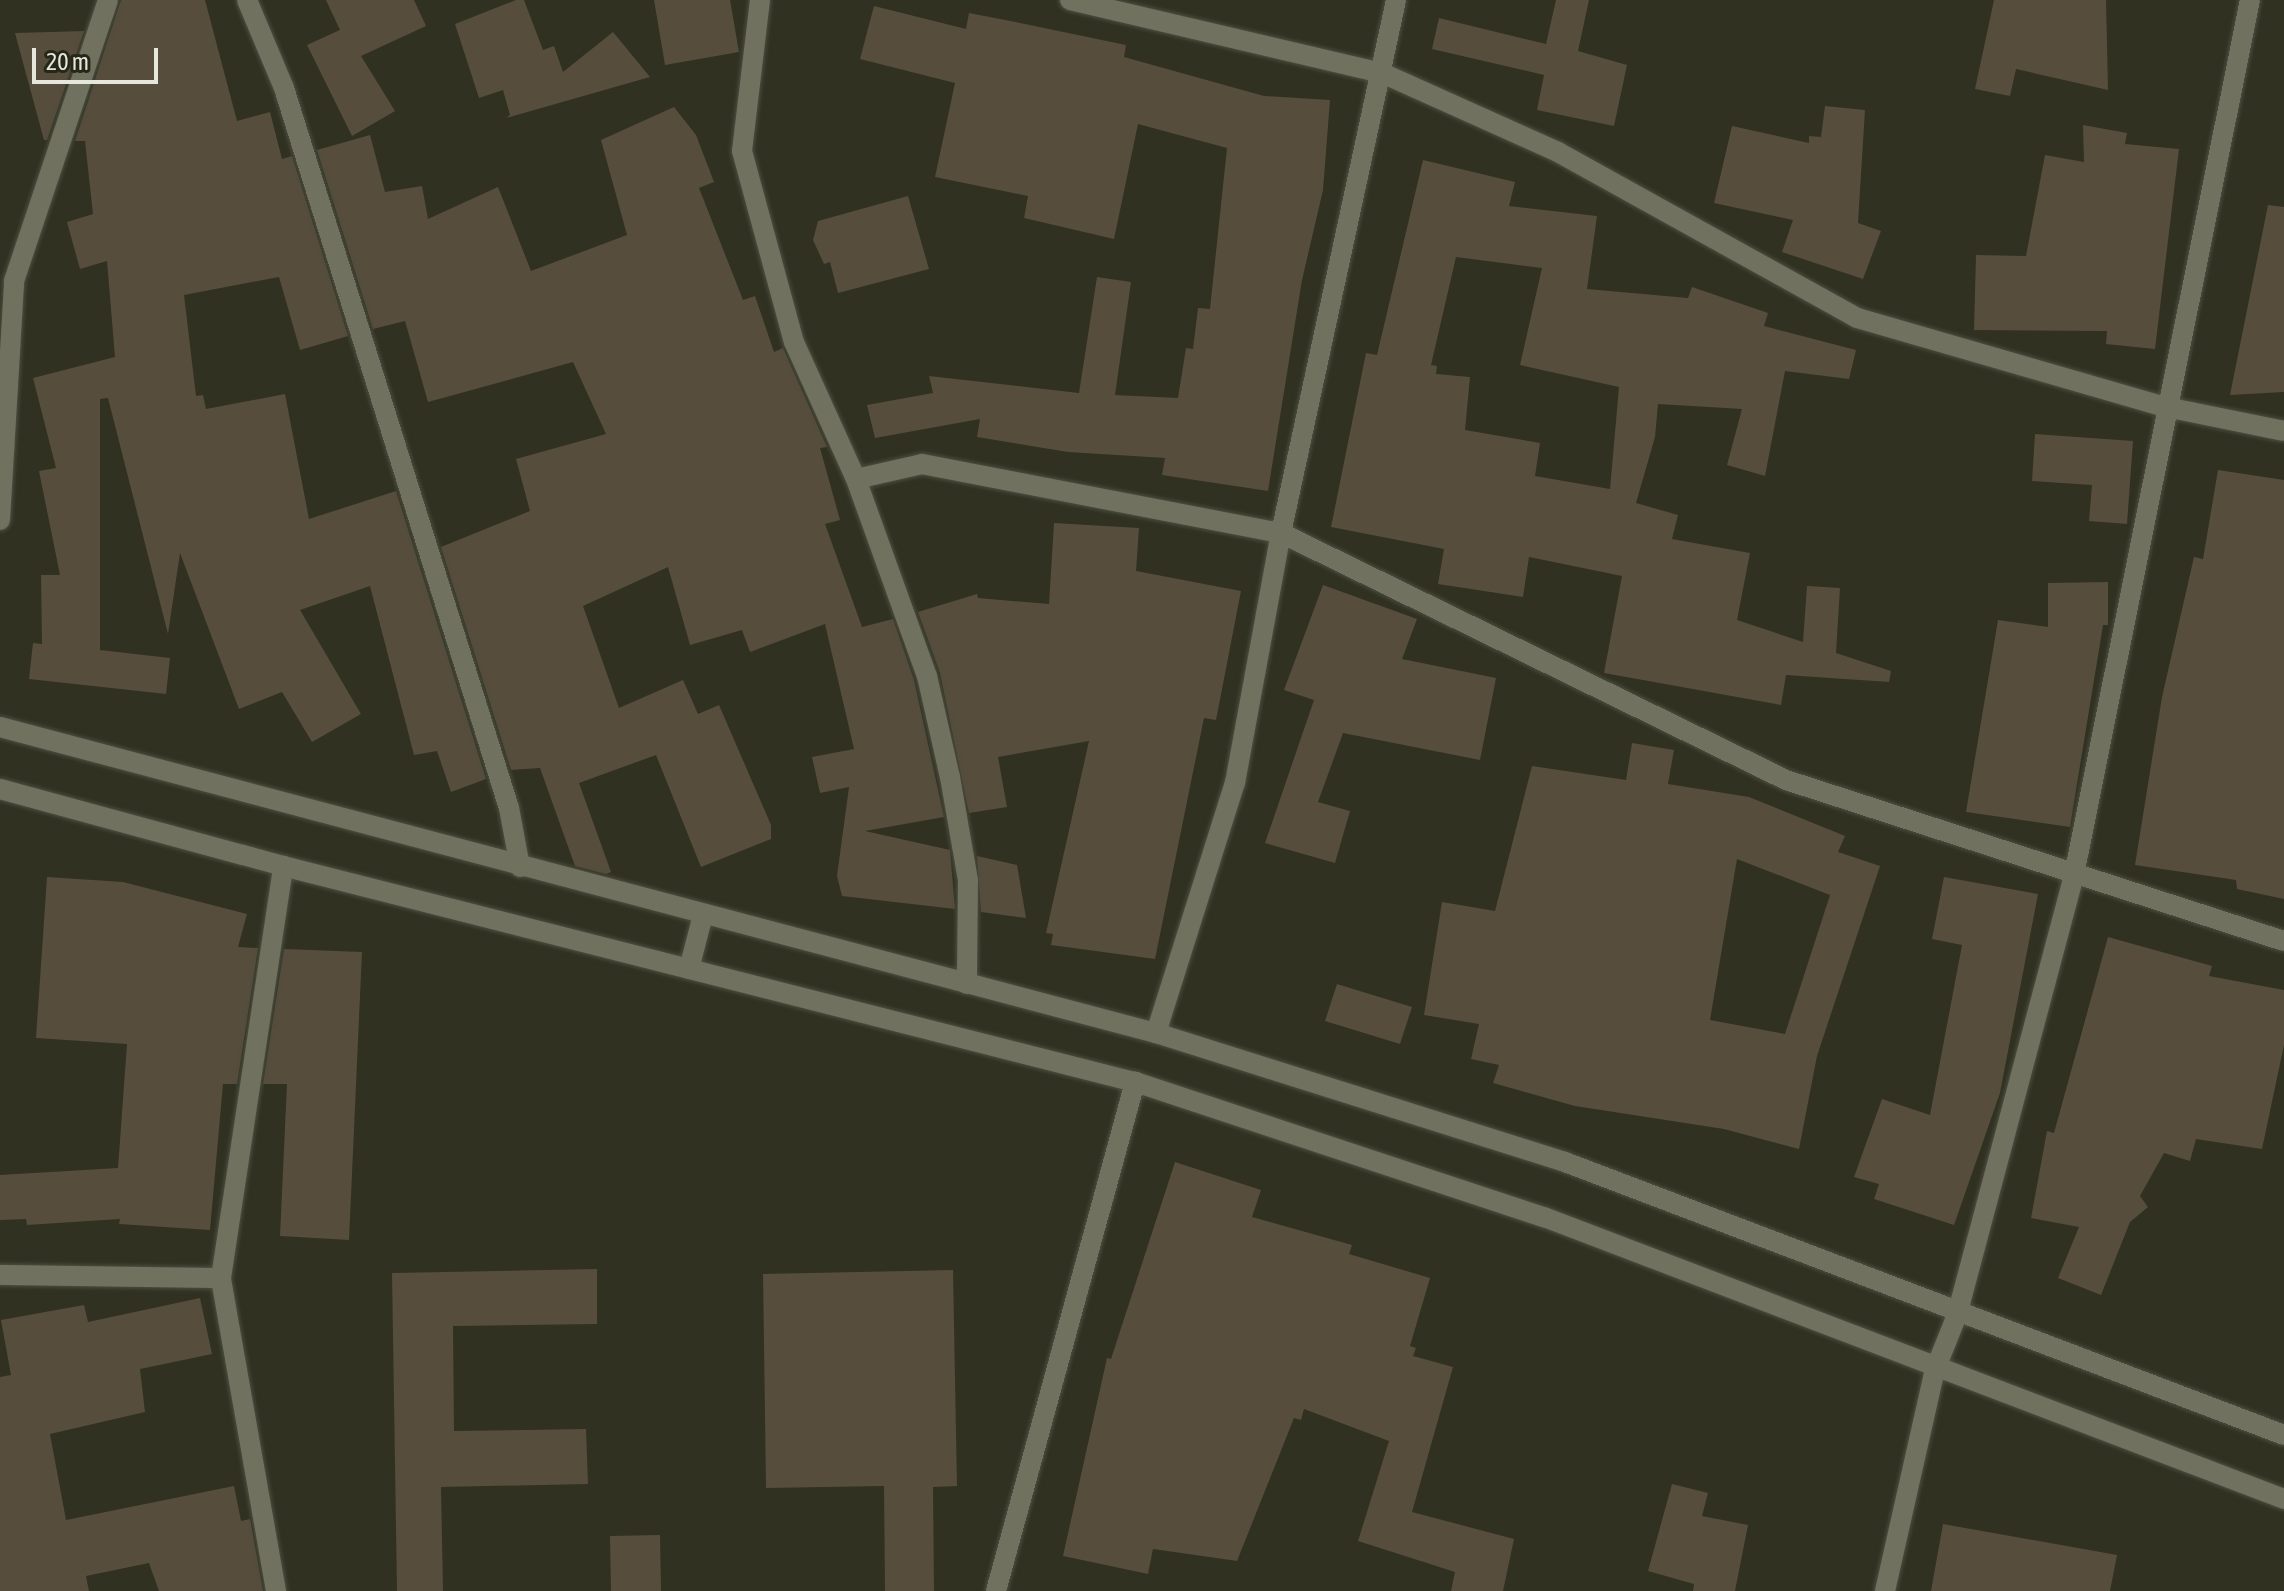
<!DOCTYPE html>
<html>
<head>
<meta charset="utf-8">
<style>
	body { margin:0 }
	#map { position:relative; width:2284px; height:1591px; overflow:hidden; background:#303121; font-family:"Asap Condensed",sans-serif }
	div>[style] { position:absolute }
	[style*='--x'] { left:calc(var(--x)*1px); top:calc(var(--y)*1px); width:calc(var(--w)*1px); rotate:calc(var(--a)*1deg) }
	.building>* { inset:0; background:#564d3d }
	.roads { filter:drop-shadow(0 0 2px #4d4f41) drop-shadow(0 0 2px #4d4f41) }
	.street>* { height:20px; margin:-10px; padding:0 10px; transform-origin:10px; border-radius:10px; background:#70725f }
	.secondary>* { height:20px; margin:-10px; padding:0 10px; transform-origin:10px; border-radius:10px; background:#70725f }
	span { translate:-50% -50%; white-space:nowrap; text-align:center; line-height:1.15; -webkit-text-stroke:6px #262717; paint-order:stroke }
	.scale { position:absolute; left:32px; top:48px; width:126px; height:36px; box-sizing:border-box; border:4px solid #e5e7dc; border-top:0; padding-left:10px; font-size:24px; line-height:28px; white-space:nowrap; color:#e5e7dc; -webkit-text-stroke:6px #262717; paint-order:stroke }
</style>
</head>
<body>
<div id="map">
	<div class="building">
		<div style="clip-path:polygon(121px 0,205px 0,237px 121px,270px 112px,282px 159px,292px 156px,348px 336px,300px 350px,279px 277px,184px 295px,196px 396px,203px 395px,206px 409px,285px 394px,309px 519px,396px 491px,486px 779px,451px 792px,437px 751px,414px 755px,370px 586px,300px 610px,361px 714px,312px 742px,282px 692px,239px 709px,180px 553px,168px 634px,108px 398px,100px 399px,100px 650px,170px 658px,166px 694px,29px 679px,33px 643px,42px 644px,41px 575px,60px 575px,39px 471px,56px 468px,33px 378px,115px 357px,107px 261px,80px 269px,67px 222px,93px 214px,85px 141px,75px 141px)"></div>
		<div style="clip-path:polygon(326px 0,414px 0,426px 26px,361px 56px,395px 111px,352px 136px,307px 45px,340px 30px)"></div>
		<div style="clip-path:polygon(516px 0,524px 0,543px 50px,554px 46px,563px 72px,613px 32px,650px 77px,506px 118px,510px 115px,503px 90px,479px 98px,455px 24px)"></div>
		<div style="clip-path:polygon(654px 0,730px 0,739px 52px,665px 65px)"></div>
		<div style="clip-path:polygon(1556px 0,1589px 0,1578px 51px,1627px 65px,1614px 126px,1537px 110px,1544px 75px,1432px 49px,1439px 18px,1546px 44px)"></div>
		<div style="clip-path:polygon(1994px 0,2106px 0,2108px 90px,2016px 69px,2010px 96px,1975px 89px)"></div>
		<div style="clip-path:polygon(874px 6px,966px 29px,969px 13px,1020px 23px,1126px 45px,1124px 57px,1264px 96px,1330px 100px,1323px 190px,1302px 280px,1268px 491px,1162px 475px,1165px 458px,1068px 452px,977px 437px,980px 419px,875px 438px,867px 405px,933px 393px,929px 376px,1079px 393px,1097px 277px,1131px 282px,1115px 395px,1178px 398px,1186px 348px,1193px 349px,1198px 308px,1210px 309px,1227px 148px,1138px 124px,1114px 239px,1024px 218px,1028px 196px,935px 177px,955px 83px,860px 59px)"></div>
		<div style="clip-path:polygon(84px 31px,47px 140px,44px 140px,15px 33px)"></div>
		<div style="clip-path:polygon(1825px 106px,1865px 110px,1858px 223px,1881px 231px,1863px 279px,1782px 252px,1793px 220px,1714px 203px,1732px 126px,1809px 143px,1809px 136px,1821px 137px)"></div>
		<div style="clip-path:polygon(674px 107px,696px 135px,714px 182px,699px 188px,743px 300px,755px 296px,774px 352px,783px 348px,827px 447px,820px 448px,840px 520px,825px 524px,862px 627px,893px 619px,914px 680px,944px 817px,865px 831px,950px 850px,955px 909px,842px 896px,837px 876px,849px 787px,820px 793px,812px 757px,854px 749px,825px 624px,750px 652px,742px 630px,690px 645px,668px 567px,583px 606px,619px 708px,683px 680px,698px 714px,719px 705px,771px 825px,771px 839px,701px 867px,656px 755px,579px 783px,611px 872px,606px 874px,575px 866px,540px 768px,511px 770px,441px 547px,530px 511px,516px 459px,606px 434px,573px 362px,428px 402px,405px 321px,373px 329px,317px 150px,370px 135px,385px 192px,422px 186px,428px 219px,498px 187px,531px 271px,627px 235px,601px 140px)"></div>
		<div style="clip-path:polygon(2083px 125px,2127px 133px,2125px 144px,2179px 149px,2155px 349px,2106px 344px,2107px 331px,1974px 330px,1976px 255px,2026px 256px,2045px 155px,2084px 162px)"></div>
		<div style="clip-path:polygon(evenodd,1423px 160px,1515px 182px,1509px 206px,1597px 216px,1587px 289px,1688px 298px,1692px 287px,1768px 313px,1764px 326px,1856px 350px,1849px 379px,1785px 371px,1765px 476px,1727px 465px,1742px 409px,1658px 404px,1655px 437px,1636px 503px,1678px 515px,1672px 539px,1750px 553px,1737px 620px,1803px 642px,1807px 586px,1840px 588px,1836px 653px,1891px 671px,1889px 682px,1786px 675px,1781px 705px,1604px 673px,1622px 576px,1529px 557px,1523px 597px,1438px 584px,1444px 549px,1331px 527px,1366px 353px,1377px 355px,1423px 160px,1456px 257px,1542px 268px,1520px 365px,1619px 387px,1610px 489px,1535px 476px,1540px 443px,1465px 430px,1470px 377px,1436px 374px,1437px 366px,1431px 365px,1456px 257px)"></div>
		<div style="clip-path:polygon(908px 196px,929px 269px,838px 293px,830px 262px,824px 264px,813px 240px,818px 221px)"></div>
		<div style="clip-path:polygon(2268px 205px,2284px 207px,2284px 392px,2230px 395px)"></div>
		<div style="clip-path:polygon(2035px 434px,2133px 441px,2127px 524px,2089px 521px,2092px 485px,2032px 481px)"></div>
		<div style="clip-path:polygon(2218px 470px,2284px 480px,2284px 899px,2237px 889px,2236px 880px,2135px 865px,2162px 697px,2194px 557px,2203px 559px)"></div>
		<div style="clip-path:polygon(1054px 523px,1139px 528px,1136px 571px,1241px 591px,1216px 720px,1204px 718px,1155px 959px,1051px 945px,1053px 934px,1046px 933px,1089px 741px,998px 757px,1007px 807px,969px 813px,940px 673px,918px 612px,977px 594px,978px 598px,1049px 604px)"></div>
		<div style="clip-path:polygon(2108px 582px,2108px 625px,2103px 625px,2070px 827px,1966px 812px,1998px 620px,2048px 627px,2048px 583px)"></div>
		<div style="clip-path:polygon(1323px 585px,1417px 619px,1402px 659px,1496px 678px,1480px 760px,1343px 733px,1318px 802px,1350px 811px,1335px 863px,1265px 843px,1314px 700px,1284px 690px)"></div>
		<div style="clip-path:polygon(evenodd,1632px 743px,1674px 750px,1668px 784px,1749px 797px,1845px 836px,1838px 852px,1880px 866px,1817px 1056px,1799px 1149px,1724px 1129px,1575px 1106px,1493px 1083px,1499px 1065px,1471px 1059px,1479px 1024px,1424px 1015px,1442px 902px,1495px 911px,1532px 766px,1626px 780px,1632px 743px,1737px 859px,1830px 895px,1785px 1034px,1710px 1020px,1737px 859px)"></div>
		<div style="clip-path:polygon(977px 856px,1017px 865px,1026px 918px,981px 912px)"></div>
		<div style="clip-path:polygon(47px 877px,123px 882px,247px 914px,238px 947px,258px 948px,237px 1084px,223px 1084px,210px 1230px,119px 1224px,120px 1219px,27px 1225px,26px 1219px,0 1220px,0 1175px,118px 1168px,127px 1044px,36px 1038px)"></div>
		<div style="clip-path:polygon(1944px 877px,2038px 894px,2000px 1093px,1954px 1225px,1874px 1199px,1879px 1184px,1854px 1177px,1882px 1099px,1930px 1115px,1962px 945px,1932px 939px)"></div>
		<div style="clip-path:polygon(2108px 937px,2212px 966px,2209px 976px,2284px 990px,2284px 1045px,2262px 1149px,2196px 1139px,2190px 1161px,2164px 1153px,2140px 1196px,2148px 1207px,2130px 1222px,2101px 1295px,2058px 1278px,2079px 1227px,2031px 1218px,2047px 1131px,2054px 1133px)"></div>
		<div style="clip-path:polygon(284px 949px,362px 952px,349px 1240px,280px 1236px,287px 1084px,263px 1084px)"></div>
		<div style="clip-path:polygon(1337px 984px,1412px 1007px,1400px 1044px,1325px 1021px)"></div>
		<div style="clip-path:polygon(1175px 1162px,1261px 1190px,1252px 1217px,1352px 1245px,1349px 1254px,1430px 1278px,1410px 1346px,1416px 1348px,1413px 1356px,1453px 1367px,1412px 1512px,1514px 1539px,1503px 1591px,1451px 1591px,1455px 1572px,1358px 1541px,1389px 1441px,1304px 1409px,1301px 1420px,1294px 1418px,1237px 1561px,1153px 1549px,1148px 1574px,1063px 1556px,1107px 1358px,1111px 1359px)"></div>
		<div style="clip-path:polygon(597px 1269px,597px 1324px,453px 1326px,454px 1431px,586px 1429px,588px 1484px,441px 1487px,443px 1591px,397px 1591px,392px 1273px)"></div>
		<div style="clip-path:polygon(953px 1270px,957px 1486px,933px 1487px,934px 1591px,885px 1591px,884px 1486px,766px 1488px,763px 1274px)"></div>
		<div style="clip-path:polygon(200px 1298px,212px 1354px,140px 1369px,145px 1412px,50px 1434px,66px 1520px,234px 1486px,241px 1521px,250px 1519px,263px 1591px,159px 1591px,149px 1563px,86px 1576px,89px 1591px,0 1591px,0 1377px,11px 1375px,1px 1320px,84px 1305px,88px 1322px)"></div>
		<div style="clip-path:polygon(1672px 1484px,1708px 1493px,1702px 1516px,1748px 1525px,1735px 1591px,1693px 1591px,1694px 1584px,1648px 1571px)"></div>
		<div style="clip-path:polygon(1943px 1524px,2117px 1555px,2110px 1591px,1931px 1591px)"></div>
		<div style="clip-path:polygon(660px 1535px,661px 1591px,611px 1591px,610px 1536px)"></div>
	</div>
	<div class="roads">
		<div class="street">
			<div style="--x:247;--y:0;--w:95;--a:67.2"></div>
			<div style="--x:284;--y:88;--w:754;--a:72.65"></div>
			<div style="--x:509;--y:808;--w:60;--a:79.4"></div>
			<div style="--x:760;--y:0;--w:152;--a:96.8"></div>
			<div style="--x:742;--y:151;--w:198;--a:74.8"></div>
			<div style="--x:794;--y:342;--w:150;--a:65.7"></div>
			<div style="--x:856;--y:479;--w:68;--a:-12.8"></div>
			<div style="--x:922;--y:464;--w:366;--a:10.9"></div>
			<div style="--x:1281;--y:533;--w:562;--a:26.06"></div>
			<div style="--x:1786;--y:780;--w:523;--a:17.92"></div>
			<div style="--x:1070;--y:0;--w:320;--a:13.2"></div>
			<div style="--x:1382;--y:73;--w:193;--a:24.2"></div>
			<div style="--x:1558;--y:152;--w:342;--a:29"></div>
			<div style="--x:1857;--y:318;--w:322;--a:16.1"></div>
			<div style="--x:2166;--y:407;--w:120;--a:11.5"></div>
			<div style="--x:856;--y:479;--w:209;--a:70.2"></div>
			<div style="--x:927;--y:676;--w:104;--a:77.2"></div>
			<div style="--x:950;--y:777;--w:105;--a:80.1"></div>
			<div style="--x:968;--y:880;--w:104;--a:90.6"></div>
			<div style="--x:0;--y:520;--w:239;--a:-86.6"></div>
			<div style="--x:14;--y:281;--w:296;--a:-71.5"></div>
			<div style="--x:1156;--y:1033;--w:262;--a:-72.5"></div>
			<div style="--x:1235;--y:783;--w:254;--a:-79.6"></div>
			<div style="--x:1281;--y:533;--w:545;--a:-77.82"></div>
			<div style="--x:0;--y:1275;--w:221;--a:0.8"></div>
			<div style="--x:276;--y:1591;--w:318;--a:-100"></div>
			<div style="--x:221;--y:1278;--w:417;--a:-81.4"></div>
			<div style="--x:1885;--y:1591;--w:227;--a:-77.3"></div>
		</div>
		<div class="secondary">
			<div style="--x:0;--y:727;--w:1196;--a:14.83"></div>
			<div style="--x:1156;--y:1033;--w:429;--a:17.5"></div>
			<div style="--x:1565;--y:1162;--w:769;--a:20.79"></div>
			<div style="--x:0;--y:789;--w:293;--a:15.2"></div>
			<div style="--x:283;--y:866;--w:879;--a:14.23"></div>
			<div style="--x:1135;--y:1082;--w:431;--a:18.3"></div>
			<div style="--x:1544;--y:1217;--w:792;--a:20.86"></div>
			<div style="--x:689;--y:969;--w:56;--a:-75.5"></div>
			<div style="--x:1935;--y:1370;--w:59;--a:-68.2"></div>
			<div style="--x:1957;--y:1315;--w:460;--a:-75.1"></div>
			<div style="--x:2075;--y:870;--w:887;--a:-78.63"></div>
			<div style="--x:996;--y:1591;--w:528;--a:-74.73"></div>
		</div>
	</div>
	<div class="scale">20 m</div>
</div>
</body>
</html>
